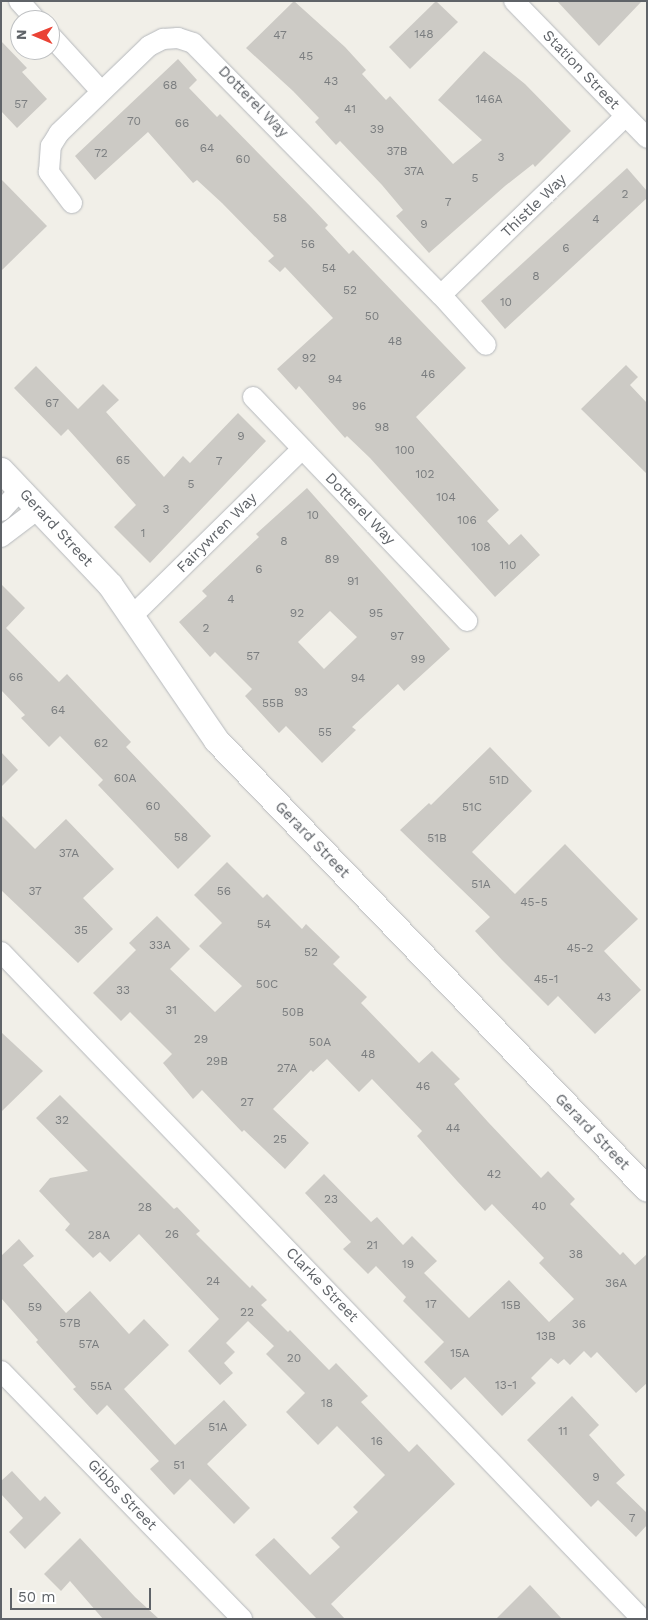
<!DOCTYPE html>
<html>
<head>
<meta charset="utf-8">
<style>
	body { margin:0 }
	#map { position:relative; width:648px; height:1620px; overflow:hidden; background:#f1efe8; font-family:"Work Sans",sans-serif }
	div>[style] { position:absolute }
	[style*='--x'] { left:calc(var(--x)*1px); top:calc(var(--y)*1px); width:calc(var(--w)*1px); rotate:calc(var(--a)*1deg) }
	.building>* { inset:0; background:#cccac5 }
	.roads { filter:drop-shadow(0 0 1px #b5b8bc) drop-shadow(0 0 1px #b5b8bc) }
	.minor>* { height:20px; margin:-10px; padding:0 10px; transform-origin:10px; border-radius:10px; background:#fff }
	.tertiary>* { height:25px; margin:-12.5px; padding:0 12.5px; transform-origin:12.5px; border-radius:12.5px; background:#fff }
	span { translate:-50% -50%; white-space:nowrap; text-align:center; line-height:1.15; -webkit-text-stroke:4px #fff; paint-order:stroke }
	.number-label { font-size:12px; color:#7a7d7f }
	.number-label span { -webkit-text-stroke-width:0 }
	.street-label { font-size:15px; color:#5f6368 }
	.frame { position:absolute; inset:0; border:2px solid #5f6368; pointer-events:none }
	.north { position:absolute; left:10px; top:10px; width:50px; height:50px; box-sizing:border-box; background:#fff; border:1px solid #bfc1c3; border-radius:50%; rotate:271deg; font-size:14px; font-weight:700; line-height:20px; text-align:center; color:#5f6368 }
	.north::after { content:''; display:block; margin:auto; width:18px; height:22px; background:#ea4335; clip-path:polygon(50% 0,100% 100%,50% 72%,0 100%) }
	.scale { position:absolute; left:10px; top:1588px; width:141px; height:22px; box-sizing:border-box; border:2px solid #5f6368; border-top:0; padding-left:6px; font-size:15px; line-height:18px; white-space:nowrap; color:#5f6368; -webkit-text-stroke:4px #fff; paint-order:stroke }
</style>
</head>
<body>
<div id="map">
	<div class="building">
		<div style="clip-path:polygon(294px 1px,345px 47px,366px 70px,362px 74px,386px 100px,390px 96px,453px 164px,482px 140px,438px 100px,484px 51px,525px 84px,571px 131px,535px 167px,533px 164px,505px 186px,429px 253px,396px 216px,403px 210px,382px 185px,340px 141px,336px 145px,315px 122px,319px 118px,293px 91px,246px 48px)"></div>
		<div style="clip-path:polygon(436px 1px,458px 22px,410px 69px,389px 47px)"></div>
		<div style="clip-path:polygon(557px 1px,642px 1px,599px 46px)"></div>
		<div style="clip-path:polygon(1px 41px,27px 68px,22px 72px,47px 99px,17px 128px,1px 111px)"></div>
		<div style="clip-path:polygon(178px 59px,197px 80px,189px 88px,217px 117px,220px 114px,311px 207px,328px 225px,325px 228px,349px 254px,353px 250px,466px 368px,416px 417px,499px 510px,487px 521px,509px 545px,521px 534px,540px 555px,495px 597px,370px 458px,347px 436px,345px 438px,299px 386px,296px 390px,277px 369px,333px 318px,285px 267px,280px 272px,268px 261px,274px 256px,222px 203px,197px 180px,193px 183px,148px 132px,95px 180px,75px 156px)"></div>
		<div style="clip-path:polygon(627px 168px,647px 191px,647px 198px,505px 329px,481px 301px)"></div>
		<div style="clip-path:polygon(1px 179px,47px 226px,1px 271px)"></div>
		<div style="clip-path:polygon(626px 365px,638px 377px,630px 385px,647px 403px,647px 474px,581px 409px)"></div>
		<div style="clip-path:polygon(36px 366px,78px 409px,103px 384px,119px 400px,106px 412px,164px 477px,183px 456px,190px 463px,238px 413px,266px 441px,150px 563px,114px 527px,136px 505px,68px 429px,61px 436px,14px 388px)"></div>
		<div style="clip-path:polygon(evenodd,307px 488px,450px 649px,404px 691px,398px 684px,352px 727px,356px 730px,322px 763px,286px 726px,279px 733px,245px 696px,252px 689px,215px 652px,210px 657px,179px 622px,207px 596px,202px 591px,259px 537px,256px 534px,307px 488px,330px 611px,357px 637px,324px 669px,298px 642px,330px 611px)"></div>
		<div style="clip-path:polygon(1px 584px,25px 608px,6px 628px,59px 682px,67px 674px,131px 742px,126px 747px,211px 836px,178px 869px,98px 785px,103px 780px,60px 736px,49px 747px,21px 718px,25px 715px,1px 690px)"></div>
		<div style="clip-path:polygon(490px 747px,532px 791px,472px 852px,515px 894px,565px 844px,638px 919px,604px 951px,641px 990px,595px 1034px,558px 996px,548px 1006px,502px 960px,475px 931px,490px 917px,400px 830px,429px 803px,431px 805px)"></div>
		<div style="clip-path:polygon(1px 752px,18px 770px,1px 787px)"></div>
		<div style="clip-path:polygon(1px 815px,35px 849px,66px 819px,114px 869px,83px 898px,113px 929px,78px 963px,1px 890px)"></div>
		<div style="clip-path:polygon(227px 862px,263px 898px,267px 894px,302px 929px,306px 924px,340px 957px,333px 964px,367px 997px,361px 1003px,419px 1063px,432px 1051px,460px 1079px,454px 1084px,488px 1122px,541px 1178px,548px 1171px,575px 1199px,570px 1204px,620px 1255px,623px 1252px,635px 1265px,647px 1254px,647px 1383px,636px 1393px,597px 1352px,591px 1358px,584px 1351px,570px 1365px,564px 1359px,558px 1364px,551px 1358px,531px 1378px,536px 1383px,502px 1416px,465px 1377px,451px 1390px,424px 1362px,444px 1342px,403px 1301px,406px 1297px,376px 1266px,368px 1274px,343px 1249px,351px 1242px,305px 1193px,324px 1174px,371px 1222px,377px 1217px,403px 1245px,412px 1236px,437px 1261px,424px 1273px,469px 1318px,509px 1280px,549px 1322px,574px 1299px,539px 1263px,544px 1258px,492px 1204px,485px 1211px,458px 1182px,417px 1136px,422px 1131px,372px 1079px,359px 1092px,327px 1059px,313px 1072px,311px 1070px,273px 1109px,309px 1143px,285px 1169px,244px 1130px,242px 1132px,202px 1090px,193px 1099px,163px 1063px,172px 1054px,130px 1012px,121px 1021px,93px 993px,136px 950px,129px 943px,157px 916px,190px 949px,170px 969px,215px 1012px,242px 986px,199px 946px,222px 923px,194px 895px)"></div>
		<div style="clip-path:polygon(1px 1032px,43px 1071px,1px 1112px)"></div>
		<div style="clip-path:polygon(60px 1095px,174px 1209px,177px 1207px,200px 1231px,196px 1234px,250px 1288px,252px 1285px,267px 1300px,261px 1305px,288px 1332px,290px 1330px,329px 1370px,336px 1363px,368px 1396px,361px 1402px,409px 1452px,417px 1444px,455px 1484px,331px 1604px,345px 1619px,317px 1619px,255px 1555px,274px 1538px,310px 1575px,340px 1547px,331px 1538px,358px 1512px,353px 1507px,385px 1475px,337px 1426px,318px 1445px,286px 1412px,305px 1393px,266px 1354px,274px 1346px,248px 1321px,226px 1343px,235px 1352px,224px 1363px,233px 1373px,220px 1385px,188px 1351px,219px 1319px,139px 1234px,110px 1262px,100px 1252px,93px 1258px,65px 1230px,70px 1224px,39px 1191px,50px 1178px,88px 1171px,36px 1118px)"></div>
		<div style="clip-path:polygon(19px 1239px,34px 1256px,23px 1265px,66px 1313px,90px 1291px,129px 1334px,144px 1319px,169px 1345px,124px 1389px,175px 1445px,224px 1400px,247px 1425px,207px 1464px,250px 1508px,234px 1524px,190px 1479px,174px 1495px,150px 1469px,159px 1461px,107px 1405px,97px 1415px,73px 1389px,76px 1387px,36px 1342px,38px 1340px,1px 1298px,1px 1256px)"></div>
		<div style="clip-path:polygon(572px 1396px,599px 1425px,589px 1435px,625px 1475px,616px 1483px,647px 1513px,647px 1525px,636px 1537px,598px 1500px,591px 1507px,527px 1440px)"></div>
		<div style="clip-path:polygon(12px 1471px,40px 1501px,45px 1496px,61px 1513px,25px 1549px,9px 1532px,23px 1518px,1px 1494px,1px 1481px)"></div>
		<div style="clip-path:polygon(80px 1538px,135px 1597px,159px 1619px,103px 1619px,70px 1581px,61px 1591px,44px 1574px)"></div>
		<div style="clip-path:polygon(530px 1585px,562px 1619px,496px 1619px)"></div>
	</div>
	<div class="roads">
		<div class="minor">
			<div style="--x:19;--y:1;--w:25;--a:48"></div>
			<div style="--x:514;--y:1;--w:191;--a:45.8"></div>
			<div style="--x:50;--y:35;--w:76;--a:47.7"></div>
			<div style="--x:72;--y:203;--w:39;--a:-127"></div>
			<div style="--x:49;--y:172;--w:26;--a:-86"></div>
			<div style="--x:51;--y:146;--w:15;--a:-58"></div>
			<div style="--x:59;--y:133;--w:125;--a:-44"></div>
			<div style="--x:149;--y:46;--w:16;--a:-27"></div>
			<div style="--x:163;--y:39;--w:15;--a:-4"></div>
			<div style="--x:178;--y:38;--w:16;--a:18"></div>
			<div style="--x:193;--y:43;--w:354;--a:45.5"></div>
			<div style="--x:441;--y:295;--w:67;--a:48"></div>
			<div style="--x:441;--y:295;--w:257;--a:-44.1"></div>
			<div style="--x:253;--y:397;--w:310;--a:46.3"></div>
			<div style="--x:1;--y:511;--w:28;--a:-48"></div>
			<div style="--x:1;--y:537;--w:46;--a:-37.1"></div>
			<div style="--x:131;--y:617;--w:240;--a:-44.5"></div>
			<div style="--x:1;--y:952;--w:925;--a:46.14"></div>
			<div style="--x:1;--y:1371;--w:346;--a:45.8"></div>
		</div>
		<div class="tertiary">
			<div style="--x:1;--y:470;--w:158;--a:46.5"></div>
			<div style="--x:110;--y:585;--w:188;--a:55.6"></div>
			<div style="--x:216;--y:740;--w:622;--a:46.17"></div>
		</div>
	</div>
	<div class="number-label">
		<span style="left:424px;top:35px">148</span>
		<span style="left:280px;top:36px">47</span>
		<span style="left:306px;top:57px">45</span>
		<span style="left:331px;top:82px">43</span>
		<span style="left:170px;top:86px">68</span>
		<span style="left:489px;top:100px">146A</span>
		<span style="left:21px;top:105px">57</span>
		<span style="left:350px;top:110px">41</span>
		<span style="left:134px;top:122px">70</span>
		<span style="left:182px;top:124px">66</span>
		<span style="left:377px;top:130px">39</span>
		<span style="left:207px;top:149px">64</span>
		<span style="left:397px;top:152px">37B</span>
		<span style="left:101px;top:154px">72</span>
		<span style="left:501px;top:158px">3</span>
		<span style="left:243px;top:160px">60</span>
		<span style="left:414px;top:172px">37A</span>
		<span style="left:475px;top:179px">5</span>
		<span style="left:625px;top:195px">2</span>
		<span style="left:448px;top:203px">7</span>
		<span style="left:280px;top:219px">58</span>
		<span style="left:596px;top:220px">4</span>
		<span style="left:424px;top:225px">9</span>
		<span style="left:308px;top:245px">56</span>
		<span style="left:566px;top:249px">6</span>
		<span style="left:329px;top:269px">54</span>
		<span style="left:536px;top:277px">8</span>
		<span style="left:350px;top:291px">52</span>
		<span style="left:506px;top:303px">10</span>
		<span style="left:372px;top:317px">50</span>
		<span style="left:395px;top:342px">48</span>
		<span style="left:309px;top:359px">92</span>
		<span style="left:428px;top:375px">46</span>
		<span style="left:335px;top:380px">94</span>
		<span style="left:52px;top:404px">67</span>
		<span style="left:359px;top:407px">96</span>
		<span style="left:382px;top:428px">98</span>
		<span style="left:241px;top:437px">9</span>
		<span style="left:405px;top:451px">100</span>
		<span style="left:123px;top:461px">65</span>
		<span style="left:219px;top:462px">7</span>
		<span style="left:425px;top:475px">102</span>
		<span style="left:191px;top:485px">5</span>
		<span style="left:446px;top:498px">104</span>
		<span style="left:166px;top:510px">3</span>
		<span style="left:313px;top:516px">10</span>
		<span style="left:467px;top:521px">106</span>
		<span style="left:143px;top:534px">1</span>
		<span style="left:284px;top:542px">8</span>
		<span style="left:481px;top:548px">108</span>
		<span style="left:332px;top:560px">89</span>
		<span style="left:508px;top:566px">110</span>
		<span style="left:259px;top:570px">6</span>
		<span style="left:353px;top:582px">91</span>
		<span style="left:231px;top:600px">4</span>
		<span style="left:297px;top:614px">92</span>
		<span style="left:376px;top:614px">95</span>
		<span style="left:206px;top:629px">2</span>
		<span style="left:397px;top:637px">97</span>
		<span style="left:253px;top:657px">57</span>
		<span style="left:418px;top:660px">99</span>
		<span style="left:16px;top:678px">66</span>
		<span style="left:358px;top:679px">94</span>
		<span style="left:301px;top:693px">93</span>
		<span style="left:273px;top:704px">55B</span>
		<span style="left:58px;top:711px">64</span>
		<span style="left:325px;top:733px">55</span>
		<span style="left:101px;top:744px">62</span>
		<span style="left:125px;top:779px">60A</span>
		<span style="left:499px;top:781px">51D</span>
		<span style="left:153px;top:807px">60</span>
		<span style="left:472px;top:808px">51C</span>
		<span style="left:181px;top:838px">58</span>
		<span style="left:437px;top:839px">51B</span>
		<span style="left:69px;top:854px">37A</span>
		<span style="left:481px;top:885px">51A</span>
		<span style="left:35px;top:892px">37</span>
		<span style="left:224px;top:892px">56</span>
		<span style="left:534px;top:903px">45-5</span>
		<span style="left:264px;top:925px">54</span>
		<span style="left:81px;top:931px">35</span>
		<span style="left:160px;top:946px">33A</span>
		<span style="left:580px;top:949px">45-2</span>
		<span style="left:311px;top:953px">52</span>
		<span style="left:546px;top:980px">45-1</span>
		<span style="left:267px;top:985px">50C</span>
		<span style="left:123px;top:991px">33</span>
		<span style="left:604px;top:998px">43</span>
		<span style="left:171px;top:1011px">31</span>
		<span style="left:293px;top:1013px">50B</span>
		<span style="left:201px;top:1040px">29</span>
		<span style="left:320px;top:1043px">50A</span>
		<span style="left:368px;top:1055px">48</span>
		<span style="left:217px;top:1062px">29B</span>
		<span style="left:287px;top:1069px">27A</span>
		<span style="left:423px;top:1087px">46</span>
		<span style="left:247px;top:1103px">27</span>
		<span style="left:62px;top:1121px">32</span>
		<span style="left:453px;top:1129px">44</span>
		<span style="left:280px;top:1140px">25</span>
		<span style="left:494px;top:1175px">42</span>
		<span style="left:331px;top:1200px">23</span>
		<span style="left:539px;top:1207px">40</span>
		<span style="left:145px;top:1208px">28</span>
		<span style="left:172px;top:1235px">26</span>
		<span style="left:99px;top:1236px">28A</span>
		<span style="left:372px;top:1246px">21</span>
		<span style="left:576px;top:1255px">38</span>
		<span style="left:408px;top:1265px">19</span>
		<span style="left:213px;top:1282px">24</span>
		<span style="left:616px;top:1284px">36A</span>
		<span style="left:431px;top:1305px">17</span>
		<span style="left:511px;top:1306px">15B</span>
		<span style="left:35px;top:1308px">59</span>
		<span style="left:247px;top:1313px">22</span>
		<span style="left:70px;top:1324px">57B</span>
		<span style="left:579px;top:1325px">36</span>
		<span style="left:546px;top:1337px">13B</span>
		<span style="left:89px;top:1345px">57A</span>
		<span style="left:460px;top:1354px">15A</span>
		<span style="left:294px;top:1359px">20</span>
		<span style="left:506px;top:1386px">13-1</span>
		<span style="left:101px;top:1387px">55A</span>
		<span style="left:327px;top:1404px">18</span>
		<span style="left:218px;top:1428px">51A</span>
		<span style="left:563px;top:1432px">11</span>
		<span style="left:377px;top:1442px">16</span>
		<span style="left:179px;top:1466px">51</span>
		<span style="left:596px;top:1478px">9</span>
		<span style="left:632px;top:1519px">7</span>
	</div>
	<div class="street-label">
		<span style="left:581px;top:70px;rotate:46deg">Station Street</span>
		<span style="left:253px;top:102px;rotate:46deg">Dotterel Way</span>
		<span style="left:534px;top:206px;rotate:-44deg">Thistle Way</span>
		<span style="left:360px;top:509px;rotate:46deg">Dotterel Way</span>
		<span style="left:56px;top:528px;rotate:47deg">Gerard Street</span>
		<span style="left:217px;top:533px;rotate:-45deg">Fairywren Way</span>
		<span style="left:312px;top:840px;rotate:46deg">Gerard Street</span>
		<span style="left:592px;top:1132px;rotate:46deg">Gerard Street</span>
		<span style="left:322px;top:1285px;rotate:46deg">Clarke Street</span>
		<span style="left:122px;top:1495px;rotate:46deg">Gibbs Street</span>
	</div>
	<div class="frame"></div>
	<div class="north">N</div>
	<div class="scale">50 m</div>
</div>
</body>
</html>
